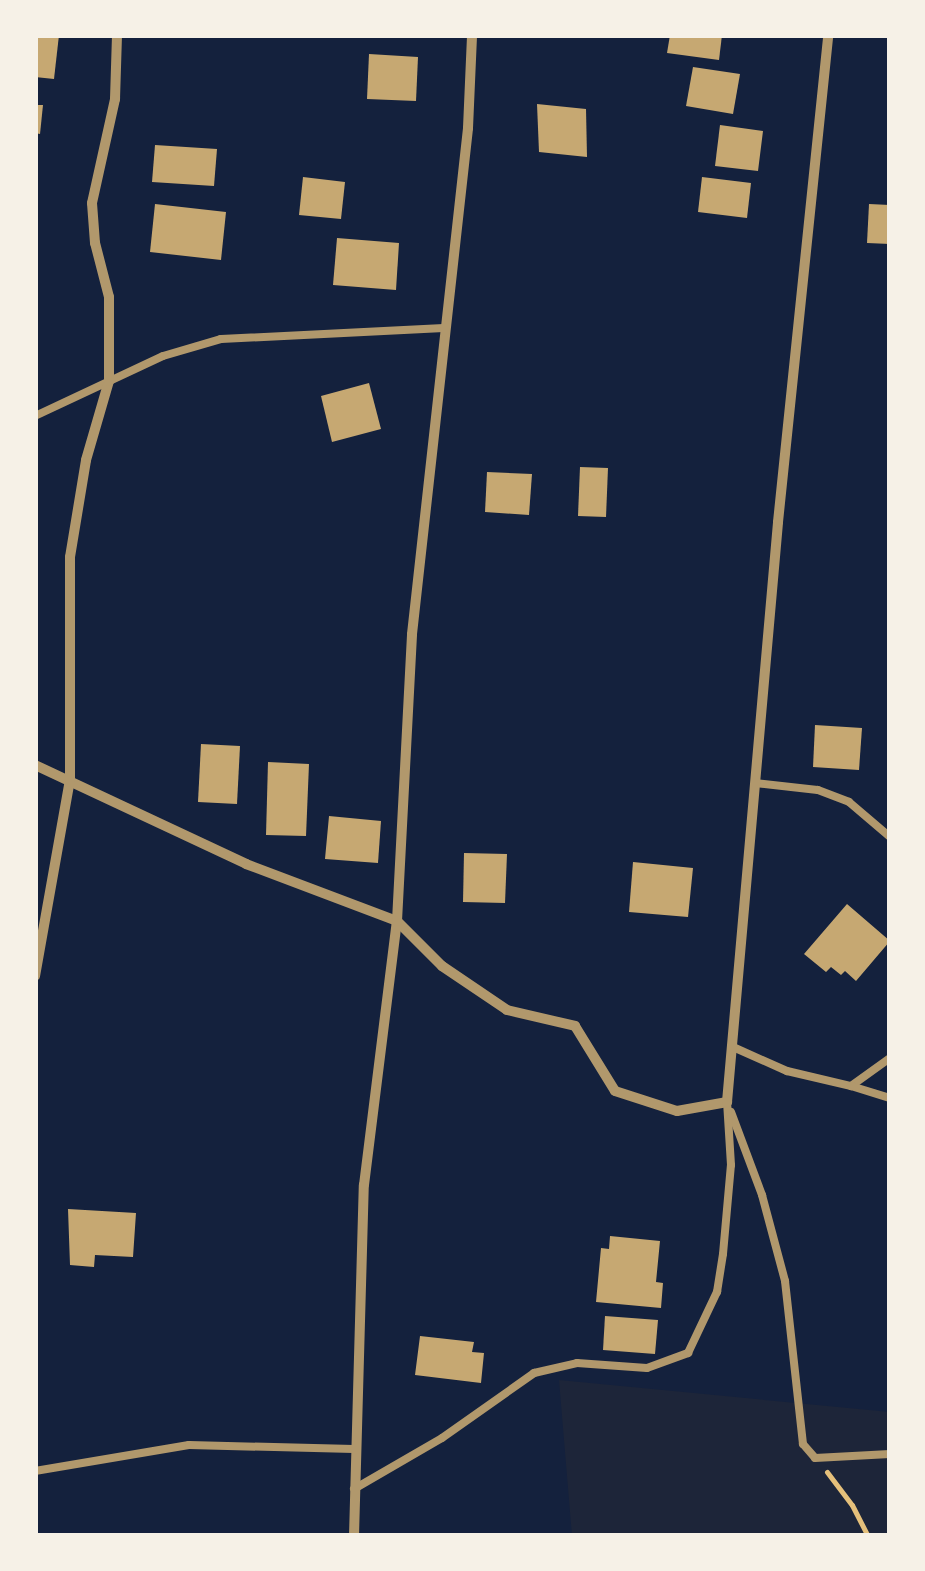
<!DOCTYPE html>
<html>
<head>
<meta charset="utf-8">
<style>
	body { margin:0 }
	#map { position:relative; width:925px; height:1571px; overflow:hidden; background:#14213d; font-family:"Libre Baskerville",serif }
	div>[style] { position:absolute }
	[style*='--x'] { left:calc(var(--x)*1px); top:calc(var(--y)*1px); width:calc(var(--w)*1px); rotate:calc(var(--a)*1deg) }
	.green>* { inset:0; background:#1d2539 }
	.building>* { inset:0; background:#c6a872 }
	.path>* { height:5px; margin:-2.5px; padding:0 2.5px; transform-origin:2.5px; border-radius:2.5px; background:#e5c07b }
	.service>* { height:8px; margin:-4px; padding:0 4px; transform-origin:4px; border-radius:4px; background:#b1986c }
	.minor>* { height:10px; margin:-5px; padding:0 5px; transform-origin:5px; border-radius:5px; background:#b1986c }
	span { translate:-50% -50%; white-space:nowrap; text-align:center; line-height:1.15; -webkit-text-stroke:10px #f6f1e7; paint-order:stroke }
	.frame { position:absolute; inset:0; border:38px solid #f6f1e7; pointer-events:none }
</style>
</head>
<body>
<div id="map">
	<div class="green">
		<div style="clip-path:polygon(559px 1380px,890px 1412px,890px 1536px,572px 1536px)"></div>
	</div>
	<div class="building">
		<div style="clip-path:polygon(35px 35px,59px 35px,54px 79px,35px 77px)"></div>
		<div style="clip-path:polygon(670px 35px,722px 35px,719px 60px,667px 53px)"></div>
		<div style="clip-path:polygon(369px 54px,418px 57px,416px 101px,367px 99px)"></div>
		<div style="clip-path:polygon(693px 67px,740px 74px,733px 114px,686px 106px)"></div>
		<div style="clip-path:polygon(537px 104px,586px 109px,587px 157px,539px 152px)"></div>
		<div style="clip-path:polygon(35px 105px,43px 105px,40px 134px,35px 133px)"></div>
		<div style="clip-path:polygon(720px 125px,763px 131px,758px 171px,715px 166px)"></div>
		<div style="clip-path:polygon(155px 145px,217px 149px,214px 186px,152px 182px)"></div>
		<div style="clip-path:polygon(303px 177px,345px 182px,341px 219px,299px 215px)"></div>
		<div style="clip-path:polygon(702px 177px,751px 183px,747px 218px,698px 212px)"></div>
		<div style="clip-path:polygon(155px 204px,226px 212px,221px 260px,150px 252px)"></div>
		<div style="clip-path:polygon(869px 204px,890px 205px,890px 244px,867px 243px)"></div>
		<div style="clip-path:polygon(337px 238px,399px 243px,396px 290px,333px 285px)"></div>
		<div style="clip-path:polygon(369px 383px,381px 429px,332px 442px,321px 396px)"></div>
		<div style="clip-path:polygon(580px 467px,608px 468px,606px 517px,578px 516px)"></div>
		<div style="clip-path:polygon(487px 472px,532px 474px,529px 515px,485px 512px)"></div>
		<div style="clip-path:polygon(815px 725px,862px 728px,859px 770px,813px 767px)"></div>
		<div style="clip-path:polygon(201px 744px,240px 746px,237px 804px,198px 802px)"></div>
		<div style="clip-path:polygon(268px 762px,309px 764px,306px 836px,266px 835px)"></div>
		<div style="clip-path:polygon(329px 816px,381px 821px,378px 863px,325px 859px)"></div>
		<div style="clip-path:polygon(464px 853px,507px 854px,505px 903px,463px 902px)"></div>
		<div style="clip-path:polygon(633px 862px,693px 868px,688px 917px,629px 912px)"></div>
		<div style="clip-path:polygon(847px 904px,890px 941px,856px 981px,845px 971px,841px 975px,831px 967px,826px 972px,804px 954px)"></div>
		<div style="clip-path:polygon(68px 1209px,136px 1213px,133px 1257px,95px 1255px,94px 1267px,70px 1265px)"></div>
		<div style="clip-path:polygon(610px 1236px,660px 1241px,656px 1282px,663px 1283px,661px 1308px,596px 1302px,601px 1248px,609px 1249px)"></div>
		<div style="clip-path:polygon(605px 1316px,658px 1320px,655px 1354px,603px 1350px)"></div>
		<div style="clip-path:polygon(420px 1336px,474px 1342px,472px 1352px,484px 1353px,481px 1383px,415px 1375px)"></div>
	</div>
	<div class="path">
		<div style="--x:827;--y:1472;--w:41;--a:52.9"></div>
		<div style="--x:852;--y:1505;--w:35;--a:63"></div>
	</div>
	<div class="service">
		<div style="--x:35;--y:416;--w:141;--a:-25.1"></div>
		<div style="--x:163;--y:356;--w:60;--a:-16.3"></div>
		<div style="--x:221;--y:339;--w:223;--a:-2.8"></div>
		<div style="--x:755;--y:783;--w:63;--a:6.3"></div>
		<div style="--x:818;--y:790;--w:33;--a:21"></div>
		<div style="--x:849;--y:802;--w:54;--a:40.5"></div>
		<div style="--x:733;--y:1047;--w:59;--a:24"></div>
		<div style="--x:787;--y:1071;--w:66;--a:13.2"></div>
		<div style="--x:851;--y:1086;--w:48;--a:-35.7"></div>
		<div style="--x:851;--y:1086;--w:41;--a:17.1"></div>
		<div style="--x:731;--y:1112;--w:89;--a:69.5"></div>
		<div style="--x:762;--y:1195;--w:89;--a:75"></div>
		<div style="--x:785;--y:1281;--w:164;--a:83.7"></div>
		<div style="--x:803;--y:1444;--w:18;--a:49"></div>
		<div style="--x:815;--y:1458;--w:75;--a:-3.1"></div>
		<div style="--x:35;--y:1471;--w:156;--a:-9.6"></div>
		<div style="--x:189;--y:1445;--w:165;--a:1.4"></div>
		<div style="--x:354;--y:1489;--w:102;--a:-30.1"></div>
		<div style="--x:442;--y:1438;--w:113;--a:-35.2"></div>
		<div style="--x:534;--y:1373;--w:44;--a:-13.1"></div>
		<div style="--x:577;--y:1363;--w:70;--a:4.1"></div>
		<div style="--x:647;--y:1368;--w:44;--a:-20.1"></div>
		<div style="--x:688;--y:1353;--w:68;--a:-64.6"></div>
		<div style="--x:717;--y:1292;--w:38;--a:-81"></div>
		<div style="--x:723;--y:1254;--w:89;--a:-84.9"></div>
		<div style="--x:731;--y:1165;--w:63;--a:-93.6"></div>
	</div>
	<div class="minor">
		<div style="--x:35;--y:765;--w:233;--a:25.1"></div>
		<div style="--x:246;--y:864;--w:161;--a:20.7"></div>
		<div style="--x:397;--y:921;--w:64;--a:45"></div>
		<div style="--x:442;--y:966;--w:78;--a:34.1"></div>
		<div style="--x:507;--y:1010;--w:70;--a:13.2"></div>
		<div style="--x:575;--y:1026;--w:76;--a:58.4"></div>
		<div style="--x:615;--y:1091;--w:65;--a:17.9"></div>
		<div style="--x:677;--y:1111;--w:51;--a:-10.2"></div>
		<div style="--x:727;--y:1102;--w:582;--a:-84.97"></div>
		<div style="--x:778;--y:522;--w:490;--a:-84.1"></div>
		<div style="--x:35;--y:976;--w:199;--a:-79.9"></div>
		<div style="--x:70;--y:780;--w:223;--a:-90"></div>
		<div style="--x:70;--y:557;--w:98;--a:-80.6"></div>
		<div style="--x:86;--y:460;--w:82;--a:-73.8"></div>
		<div style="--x:109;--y:381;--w:84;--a:-90"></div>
		<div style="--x:109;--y:297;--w:56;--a:-104.5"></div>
		<div style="--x:95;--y:243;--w:40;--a:-94.3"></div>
		<div style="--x:92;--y:203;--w:107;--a:-77.5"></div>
		<div style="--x:115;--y:99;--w:64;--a:-88.2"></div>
		<div style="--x:354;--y:1536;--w:351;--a:-88.4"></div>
		<div style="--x:364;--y:1185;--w:266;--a:-82.9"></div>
		<div style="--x:397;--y:921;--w:287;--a:-87"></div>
		<div style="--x:412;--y:634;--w:509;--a:-83.68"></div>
		<div style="--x:468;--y:128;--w:93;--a:-87.5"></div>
	</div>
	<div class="frame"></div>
</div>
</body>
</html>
